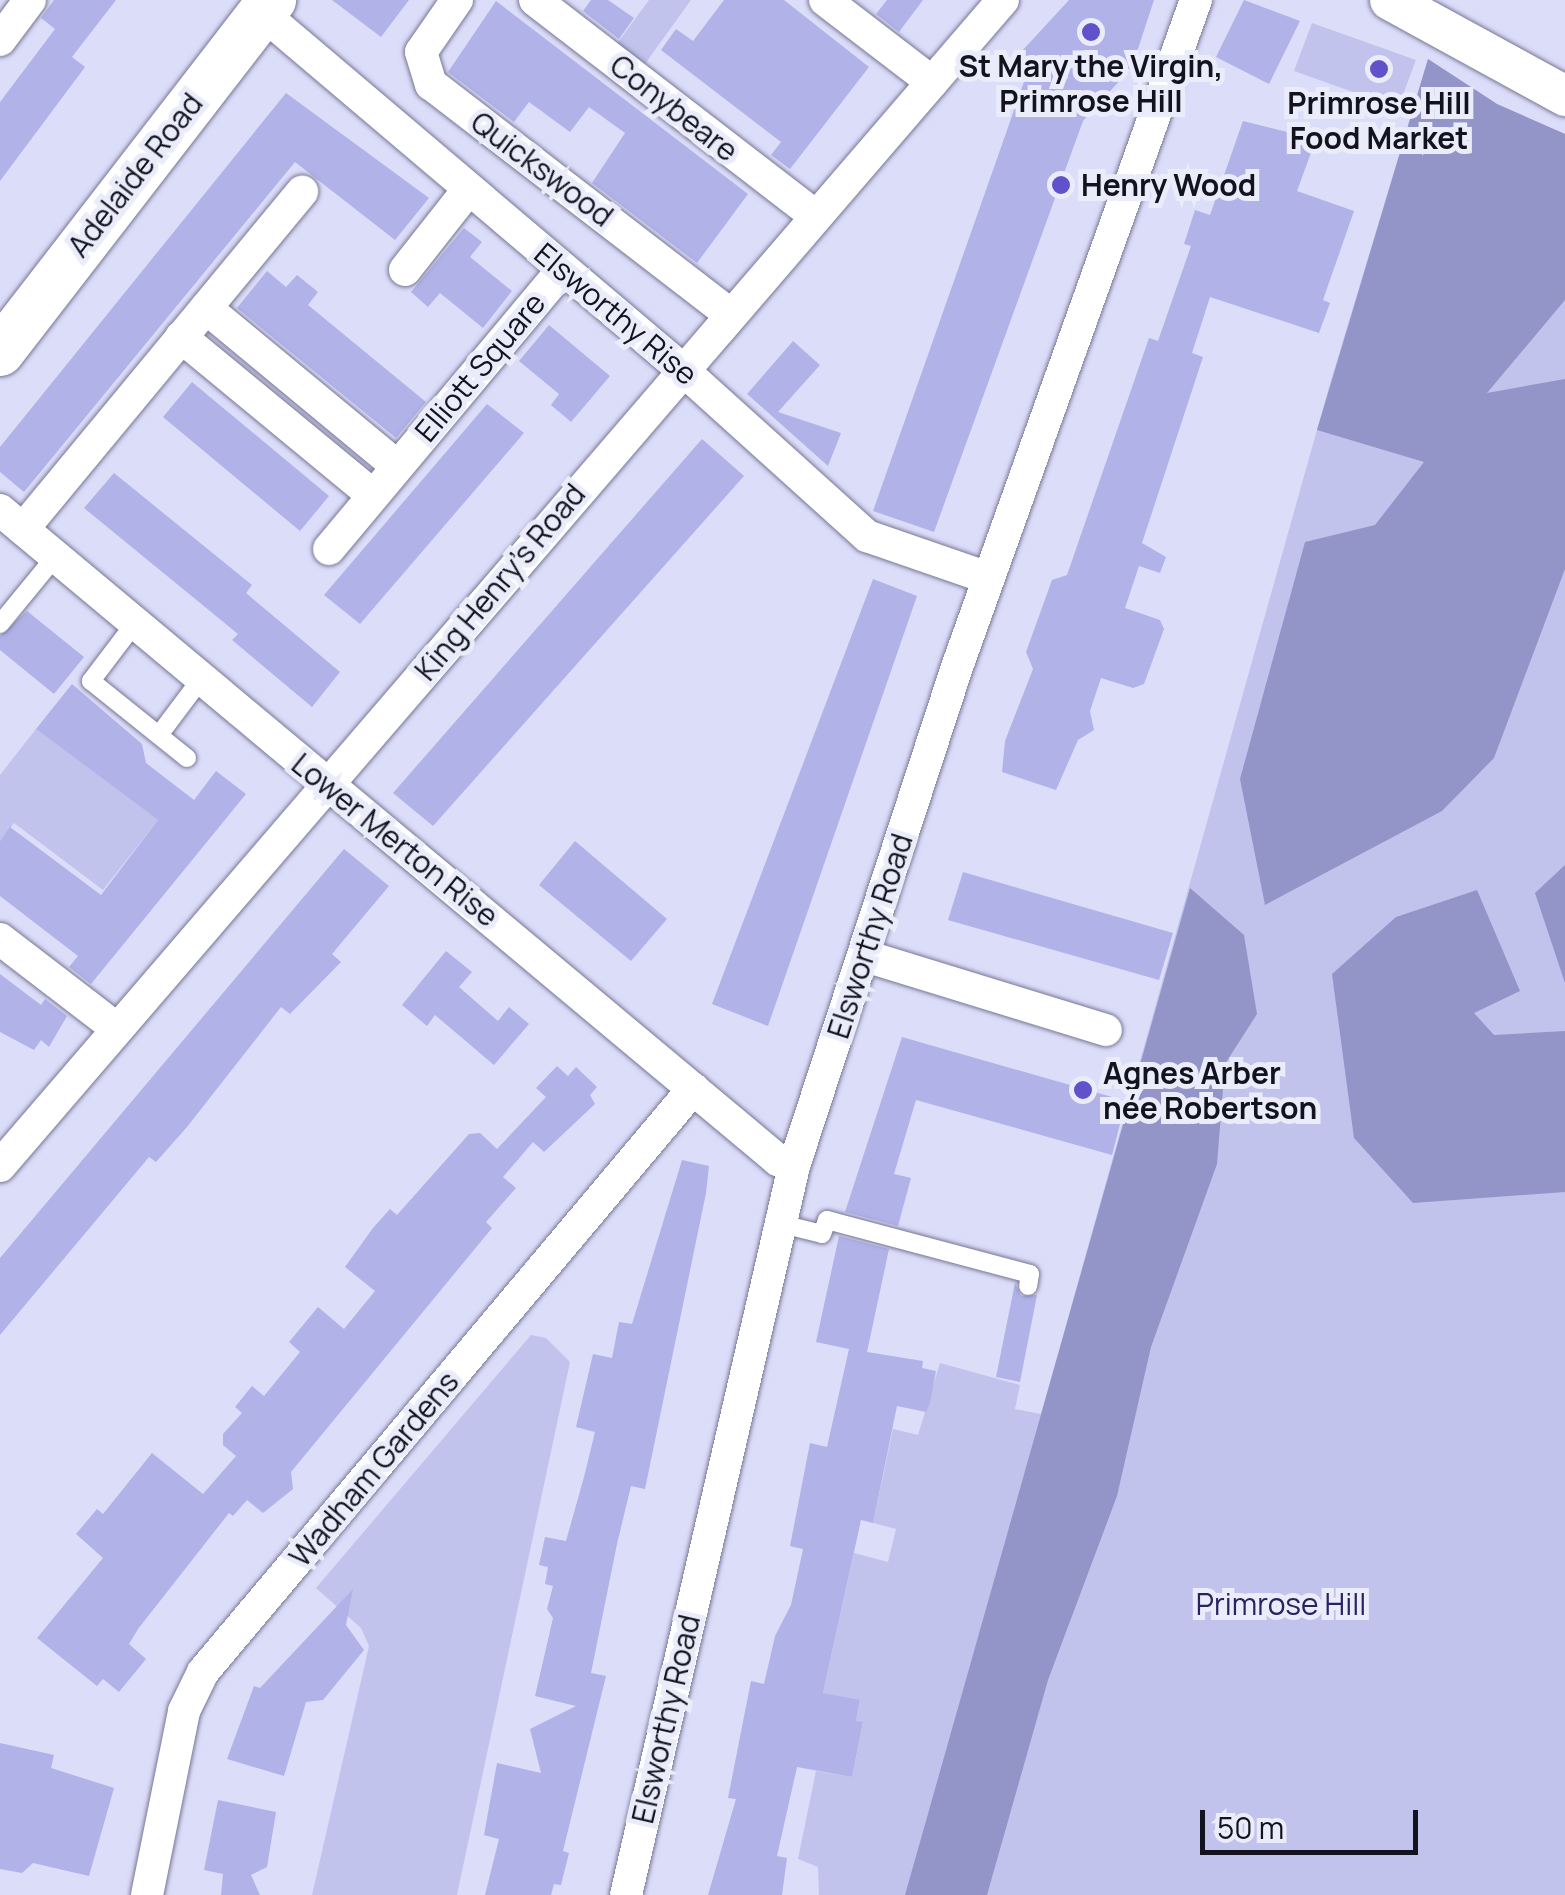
<!DOCTYPE html>
<html>
<head>
<meta charset="utf-8">
<style>
	body { margin:0 }
	#map { position:relative; width:1565px; height:1895px; overflow:hidden; background:#dcddf9; font-family:Manrope,sans-serif }
	div>[style] { position:absolute }
	[style*='--x'] { left:calc(var(--x)*1px); top:calc(var(--y)*1px); width:calc(var(--w)*1px); rotate:calc(var(--a)*1deg) }
	.green>* { inset:0; background:#c1c3ec }
	.forest>* { inset:0; background:#9394c8 }
	.building>* { inset:0; background:#b1b2e8 }
	.roads { filter:drop-shadow(0 0 2px #767796) drop-shadow(0 0 2px #767796) }
	.service>* { height:18px; margin:-9px; padding:0 9px; transform-origin:9px; border-radius:9px; background:#fff }
	.minor>* { height:32px; margin:-16px; padding:0 16px; transform-origin:16px; border-radius:16px; background:#fff }
	.tertiary>* { height:40px; margin:-20px; padding:0 20px; transform-origin:20px; border-radius:20px; background:#fff }
	.secondary>* { height:48px; margin:-24px; padding:0 24px; transform-origin:24px; border-radius:24px; background:#fff }
	.dots>* { width:28px; height:28px; translate:-50% -50%; box-sizing:border-box; border:5px solid #ebecfa; border-radius:50% }
	span { translate:-50% -50%; white-space:nowrap; text-align:center; line-height:1.15; -webkit-text-stroke:10px #ebecfa; paint-order:stroke }
	.poi-label { font-size:30px; color:#12131e; font-weight:700 }
	.left { translate:0 -50%; text-align:left }
	.street-label { font-size:30px; color:#12131e }
	.park-label { font-size:30px; color:#2a2261 }
	.scale { position:absolute; left:1200px; top:1810px; width:218px; height:45px; box-sizing:border-box; border:5px solid #12131e; border-top:0; padding-left:12px; font-size:30px; line-height:35px; white-space:nowrap; color:#12131e; -webkit-text-stroke:8px #ebecfa; paint-order:stroke }
</style>
</head>
<body>
<div id="map">
	<div class="green">
		<div style="clip-path:polygon(649px 0,691px 0,642px 68px,616px 45px)"></div>
		<div style="clip-path:polygon(1312px 23px,1416px 60px,1398px 108px,1294px 71px)"></div>
		<div style="clip-path:polygon(1428px 59px,1497px 104px,1565px 134px,1565px 1895px,819px 1895px,818px 1867px,798px 1859px,816px 1771px,852px 1777px,863px 1723px,856px 1721px,860px 1701px,823px 1693px,854px 1553px,888px 1562px,896px 1529px,873px 1523px,893px 1429px,918px 1435px,940px 1363px,1020px 1385px,1015px 1409px,1041px 1414px,1329px 387px)"></div>
		<div style="clip-path:polygon(36px 729px,158px 820px,103px 890px,14px 823px,0 841px,0 775px)"></div>
		<div style="clip-path:polygon(531px 1335px,546px 1338px,570px 1362px,457px 1895px,312px 1895px,369px 1646px,361px 1628px,316px 1588px)"></div>
	</div>
	<div class="forest">
		<div style="clip-path:polygon(1428px 59px,1497px 104px,1565px 134px,1565px 300px,1487px 393px,1565px 379px,1565px 569px,1494px 758px,1442px 811px,1265px 905px,1240px 779px,1305px 542px,1375px 525px,1424px 462px,1317px 430px)"></div>
		<div style="clip-path:polygon(1565px 865px,1565px 983px,1535px 893px)"></div>
		<div style="clip-path:polygon(1190px 888px,1244px 935px,1257px 1014px,1225px 1064px,1217px 1164px,1151px 1347px,1117px 1496px,1048px 1680px,987px 1895px,905px 1895px)"></div>
		<div style="clip-path:polygon(1477px 890px,1520px 991px,1474px 1013px,1494px 1035px,1565px 1031px,1565px 1192px,1413px 1203px,1354px 1138px,1332px 974px,1396px 917px)"></div>
	</div>
	<div class="building">
		<div style="clip-path:polygon(54px 0,116px 0,72px 57px,85px 67px,0 181px,0 102px,55px 29px,41px 18px)"></div>
		<div style="clip-path:polygon(332px 0,409px 0,381px 37px)"></div>
		<div style="clip-path:polygon(591px 0,608px 0,634px 18px,619px 39px,583px 11px)"></div>
		<div style="clip-path:polygon(724px 0,784px 0,869px 67px,790px 169px,771px 155px,781px 142px,661px 50px,676px 29px,693px 41px)"></div>
		<div style="clip-path:polygon(887px 0,923px 0,899px 32px,876px 14px)"></div>
		<div style="clip-path:polygon(1069px 0,1154px 0,1132px 67px,1083px 121px,934px 532px,873px 511px,1025px 79px,1010px 64px)"></div>
		<div style="clip-path:polygon(1244px 0,1300px 21px,1269px 84px,1216px 57px)"></div>
		<div style="clip-path:polygon(496px 1px,748px 194px,697px 263px,592px 183px,625px 133px,589px 107px,570px 132px,529px 102px,514px 122px,448px 72px)"></div>
		<div style="clip-path:polygon(286px 93px,429px 198px,395px 240px,295px 162px,24px 492px,0 472px,0 447px)"></div>
		<div style="clip-path:polygon(1243px 121px,1316px 139px,1297px 191px,1354px 211px,1323px 300px,1330px 303px,1319px 333px,1210px 297px,1192px 353px,1203px 357px,1142px 543px,1166px 557px,1160px 573px,1139px 566px,1125px 608px,1160px 620px,1164px 629px,1144px 684px,1133px 688px,1101px 678px,1090px 711px,1094px 730px,1078px 740px,1056px 790px,1002px 772px,1005px 741px,1033px 669px,1026px 652px,1052px 580px,1067px 575px,1149px 338px,1158px 341px,1191px 246px,1184px 244px,1195px 210px,1210px 215px)"></div>
		<div style="clip-path:polygon(464px 228px,482px 242px,470px 257px,512px 291px,483px 328px,440px 293px,428px 307px,411px 292px)"></div>
		<div style="clip-path:polygon(267px 271px,286px 287px,297px 275px,318px 292px,308px 305px,426px 402px,396px 438px,237px 308px)"></div>
		<div style="clip-path:polygon(549px 325px,610px 376px,571px 422px,551px 405px,559px 394px,519px 361px)"></div>
		<div style="clip-path:polygon(793px 341px,820px 365px,778px 412px,841px 433px,828px 466px,747px 394px)"></div>
		<div style="clip-path:polygon(192px 382px,329px 496px,300px 531px,163px 417px)"></div>
		<div style="clip-path:polygon(487px 404px,524px 433px,360px 624px,324px 595px)"></div>
		<div style="clip-path:polygon(702px 439px,744px 476px,433px 826px,393px 793px)"></div>
		<div style="clip-path:polygon(114px 473px,252px 585px,246px 593px,340px 672px,312px 707px,232px 640px,238px 634px,84px 508px)"></div>
		<div style="clip-path:polygon(873px 579px,917px 596px,768px 1026px,712px 1004px)"></div>
		<div style="clip-path:polygon(27px 611px,84px 657px,54px 694px,0 650px,0 636px)"></div>
		<div style="clip-path:polygon(72px 684px,142px 744px,146px 763px,194px 800px,216px 771px,246px 794px,91px 984px,69px 967px,78px 956px,0 896px,0 841px,10px 827px,101px 895px,158px 820px,36px 729px)"></div>
		<div style="clip-path:polygon(575px 841px,667px 919px,631px 961px,539px 885px)"></div>
		<div style="clip-path:polygon(344px 849px,389px 886px,332px 954px,341px 962px,290px 1014px,281px 1007px,187px 1127px,156px 1162px,149px 1157px,0 1335px,0 1258px)"></div>
		<div style="clip-path:polygon(963px 872px,1173px 933px,1159px 980px,948px 920px)"></div>
		<div style="clip-path:polygon(446px 951px,472px 972px,459px 987px,498px 1021px,509px 1007px,529px 1024px,494px 1065px,435px 1015px,427px 1026px,402px 1005px)"></div>
		<div style="clip-path:polygon(0 974px,41px 1005px,45px 999px,67px 1016px,49px 1047px,41px 1040px,34px 1050px,0 1032px)"></div>
		<div style="clip-path:polygon(902px 1037px,1126px 1101px,1112px 1155px,916px 1100px,894px 1174px,911px 1178px,898px 1226px,845px 1212px)"></div>
		<div style="clip-path:polygon(557px 1066px,568px 1076px,576px 1067px,597px 1087px,590px 1095px,595px 1104px,544px 1152px,533px 1142px,503px 1177px,516px 1188px,486px 1222px,492px 1228px,291px 1472px,293px 1489px,263px 1513px,247px 1500px,233px 1516px,229px 1513px,138px 1629px,129px 1644px,146px 1659px,119px 1692px,103px 1679px,97px 1686px,37px 1638px,103px 1558px,76px 1534px,97px 1509px,103px 1514px,152px 1453px,203px 1494px,236px 1456px,223px 1445px,223px 1434px,242px 1413px,235px 1407px,252px 1386px,264px 1396px,300px 1352px,289px 1342px,318px 1307px,344px 1329px,375px 1291px,345px 1267px,373px 1228px,390px 1209px,397px 1215px,469px 1134px,480px 1133px,497px 1149px,546px 1097px,536px 1088px)"></div>
		<div style="clip-path:polygon(682px 1160px,709px 1166px,706px 1193px,645px 1489px,631px 1486px,617px 1544px,591px 1673px,606px 1676px,563px 1851px,569px 1853px,561px 1885px,554px 1884px,551px 1895px,485px 1895px,499px 1839px,484px 1835px,497px 1763px,541px 1773px,530px 1729px,576px 1706px,535px 1696px,553px 1618px,547px 1609px,553px 1586px,545px 1584px,548px 1567px,539px 1565px,545px 1537px,566px 1541px,584px 1477px,595px 1432px,576px 1427px,593px 1354px,612px 1358px,619px 1322px,632px 1324px)"></div>
		<div style="clip-path:polygon(839px 1236px,889px 1249px,867px 1352px,923px 1361px,922px 1368px,936px 1371px,930px 1403px,926px 1412px,897px 1406px,873px 1523px,861px 1520px,823px 1693px,860px 1700px,856px 1721px,863px 1722px,852px 1777px,797px 1767px,777px 1856px,787px 1858px,782px 1895px,708px 1895px,736px 1799px,728px 1798px,751px 1681px,764px 1684px,775px 1636px,791px 1605px,803px 1549px,790px 1546px,810px 1443px,827px 1447px,849px 1349px,816px 1342px)"></div>
		<div style="clip-path:polygon(1015px 1283px,1021px 1296px,1037px 1295px,1020px 1382px,996px 1377px)"></div>
		<div style="clip-path:polygon(353px 1589px,346px 1625px,364px 1650px,323px 1700px,306px 1702px,284px 1776px,227px 1759px,254px 1686px,260px 1688px)"></div>
		<div style="clip-path:polygon(0 1743px,54px 1755px,51px 1768px,114px 1788px,89px 1876px,33px 1863px,22px 1873px,0 1869px)"></div>
		<div style="clip-path:polygon(218px 1800px,276px 1812px,267px 1867px,251px 1875px,260px 1895px,221px 1895px,223px 1874px,204px 1870px)"></div>
	</div>
	<div class="roads">
		<div class="service">
			<div style="--x:135;--y:623;--w:73;--a:127.2"></div>
			<div style="--x:91;--y:681;--w:123;--a:38.7"></div>
			<div style="--x:0;--y:624;--w:87;--a:-50.6"></div>
			<div style="--x:159;--y:735;--w:70;--a:-53.1"></div>
			<div style="--x:778;--y:1223;--w:45;--a:14"></div>
			<div style="--x:822;--y:1234;--w:15;--a:-70"></div>
			<div style="--x:827;--y:1220;--w:210;--a:14.9"></div>
			<div style="--x:1030;--y:1274;--w:12;--a:99"></div>
		</div>
		<div class="minor">
			<div style="--x:457;--y:0;--w:63;--a:124.7"></div>
			<div style="--x:421;--y:52;--w:34;--a:73"></div>
			<div style="--x:431;--y:84;--w:377;--a:37.6"></div>
			<div style="--x:535;--y:0;--w:352;--a:37.6"></div>
			<div style="--x:825;--y:0;--w:135;--a:37.5"></div>
			<div style="--x:262;--y:13;--w:552;--a:40.3"></div>
			<div style="--x:683;--y:370;--w:248;--a:42.1"></div>
			<div style="--x:867;--y:536;--w:128;--a:19.1"></div>
			<div style="--x:0;--y:40;--w:50;--a:-53.1"></div>
			<div style="--x:405;--y:270;--w:102;--a:-51.8"></div>
			<div style="--x:206;--y:308;--w:248;--a:39.6"></div>
			<div style="--x:181;--y:337;--w:249;--a:39.5"></div>
			<div style="--x:0;--y:510;--w:1014;--a:39.88"></div>
			<div style="--x:778;--y:1160;--w:17;--a:21"></div>
			<div style="--x:23;--y:529;--w:438;--a:-50.4"></div>
			<div style="--x:329;--y:549;--w:365;--a:-50.1"></div>
			<div style="--x:0;--y:939;--w:146;--a:37.5"></div>
			<div style="--x:865;--y:956;--w:252;--a:17.1"></div>
			<div style="--x:0;--y:1166;--w:1538;--a:-49.3"></div>
			<div style="--x:147;--y:1895;--w:188;--a:-78.6"></div>
			<div style="--x:184;--y:1711;--w:43;--a:-64"></div>
			<div style="--x:203;--y:1672;--w:762;--a:-49.95"></div>
			<div style="--x:626;--y:1895;--w:748;--a:-77.02"></div>
			<div style="--x:794;--y:1166;--w:525;--a:-71.91"></div>
			<div style="--x:957;--y:667;--w:709;--a:-70.29"></div>
		</div>
		<div class="tertiary">
			<div style="--x:1390;--y:0;--w:200;--a:28.7"></div>
		</div>
		<div class="secondary">
			<div style="--x:0;--y:352;--w:445;--a:-52.3"></div>
		</div>
	</div>
	<div class="dots">
		<div style="left:1091px;top:32px;background:#6052ca"></div>
		<div style="left:1379px;top:69px;background:#6052ca"></div>
		<div style="left:1061px;top:185px;background:#6052ca"></div>
		<div style="left:1083px;top:1090px;background:#6052ca"></div>
	</div>
	<div class="poi-label">
		<span style="left:1091px;top:83px">St Mary the Virgin,<br>Primrose Hill</span>
		<span style="left:1379px;top:120px">Primrose Hill<br>Food Market</span>
		<span class="left" style="left:1081px;top:185px">Henry Wood</span>
		<span class="left" style="left:1103px;top:1090px">Agnes Arber<br>née Robertson</span>
	</div>
	<div class="street-label">
		<span style="left:674px;top:108px;rotate:38deg">Conybeare</span>
		<span style="left:542px;top:169px;rotate:37deg">Quickswood</span>
		<span style="left:135px;top:175px;rotate:-52deg">Adelaide Road</span>
		<span style="left:616px;top:314px;rotate:40deg">Elsworthy Rise</span>
		<span style="left:480px;top:367px;rotate:-50deg">Elliott Square</span>
		<span style="left:500px;top:582px;rotate:-50deg">King Henry's Road</span>
		<span style="left:395px;top:840px;rotate:39deg">Lower Merton Rise</span>
		<span style="left:870px;top:936px;rotate:-72deg">Elsworthy Road</span>
		<span style="left:374px;top:1469px;rotate:-50deg">Wadham Gardens</span>
		<span style="left:666px;top:1719px;rotate:-77deg">Elsworthy Road</span>
	</div>
	<div class="park-label">
		<span style="left:1281px;top:1604px">Primrose Hill</span>
	</div>
	<div class="scale">50 m</div>
</div>
</body>
</html>
